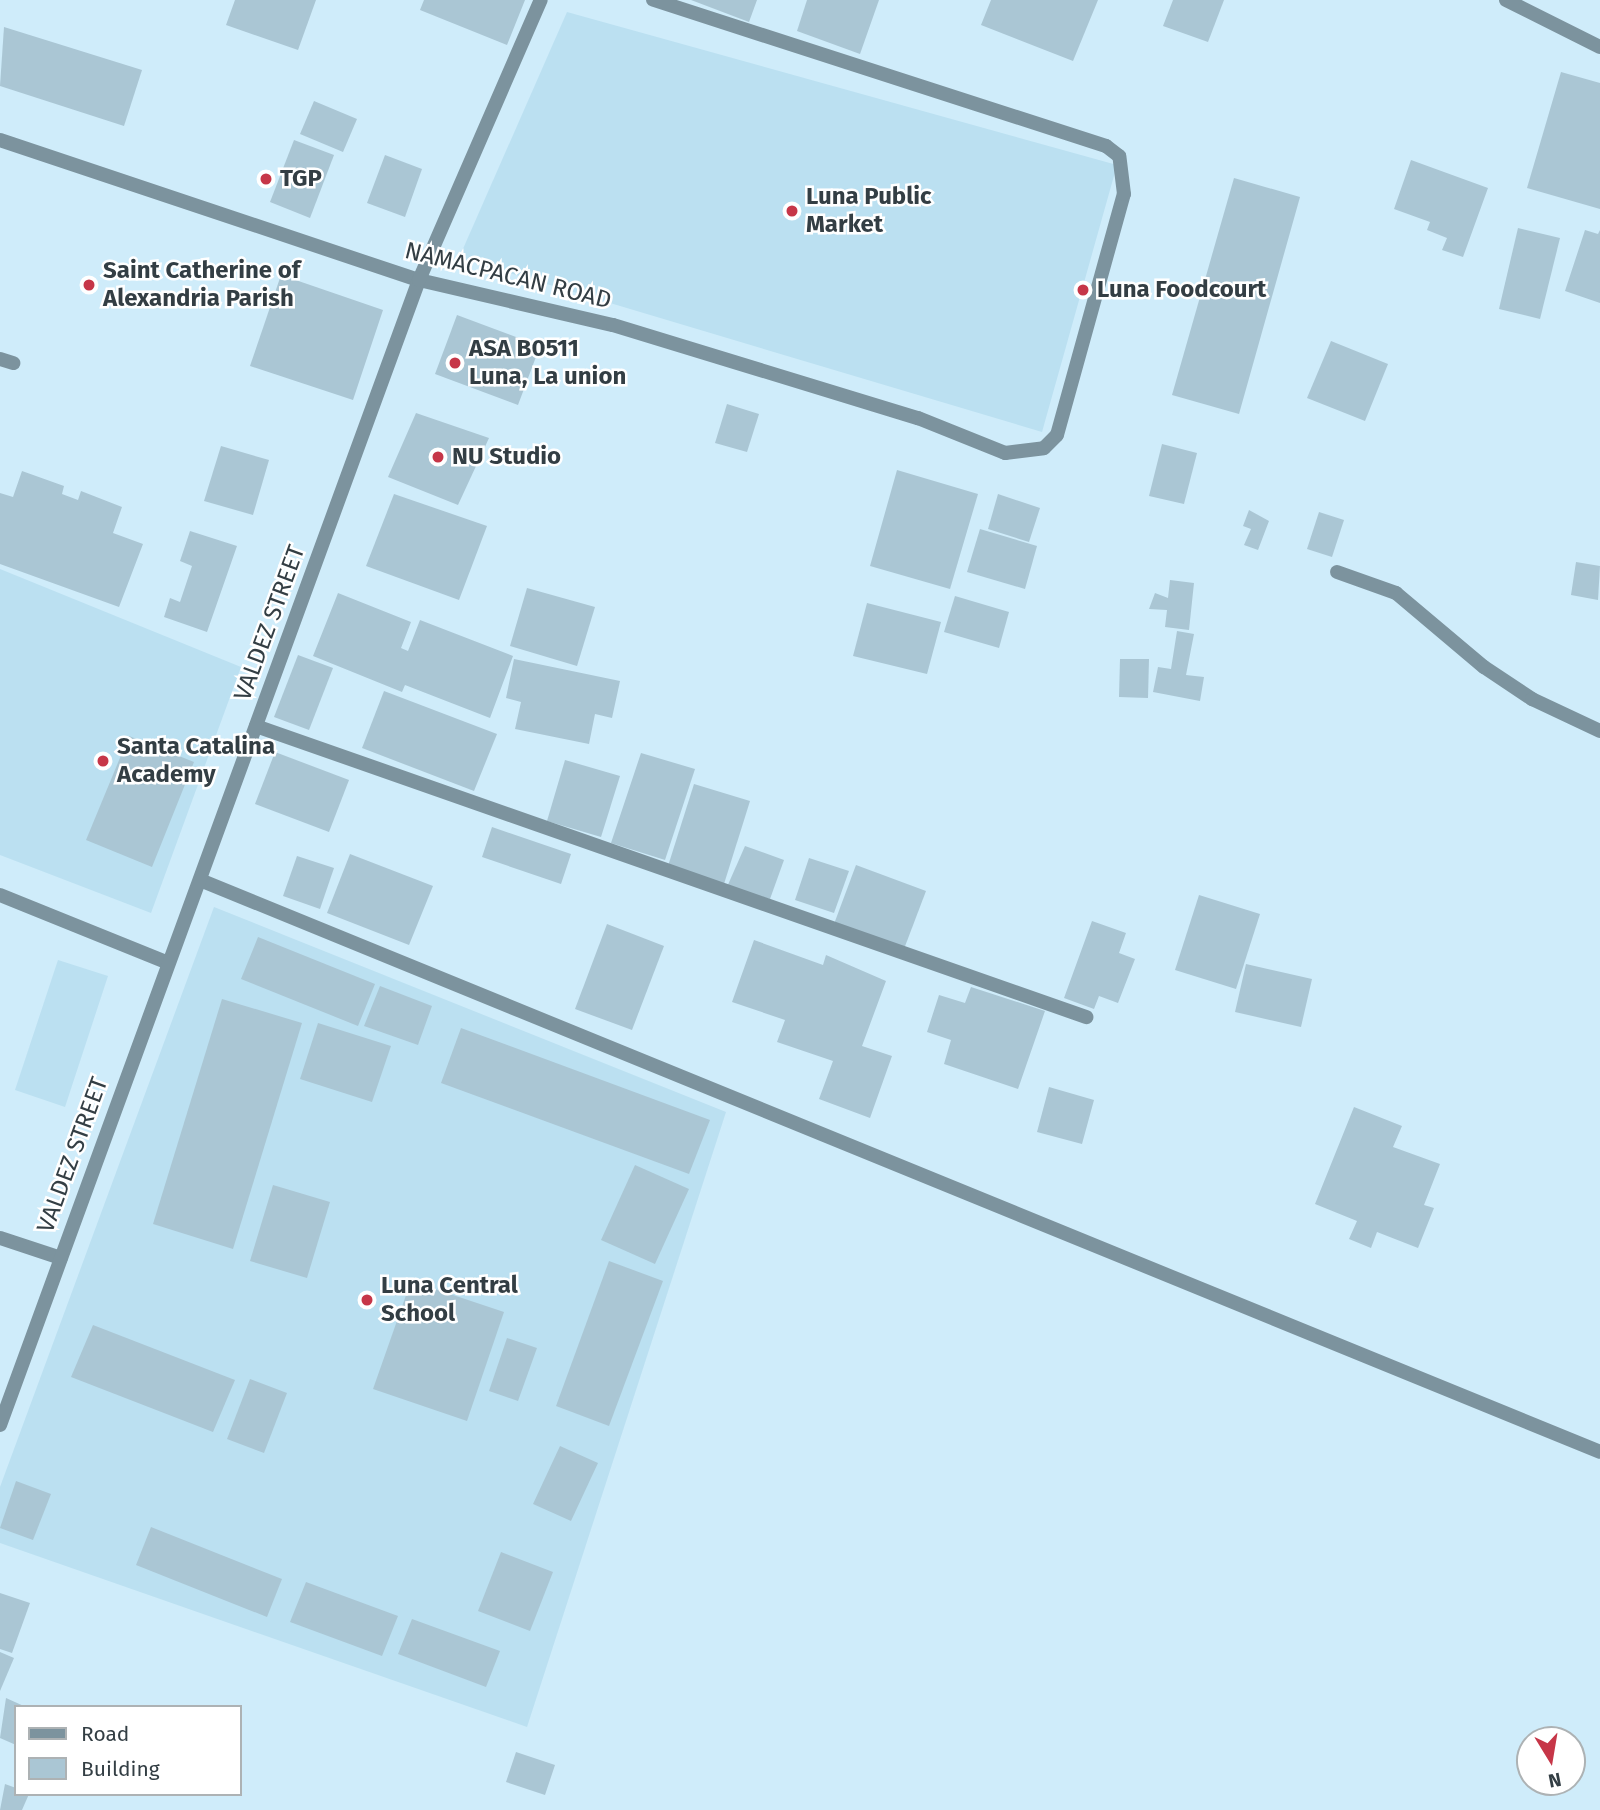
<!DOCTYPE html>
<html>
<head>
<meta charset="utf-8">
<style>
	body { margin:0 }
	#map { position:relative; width:1600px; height:1810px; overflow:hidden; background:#cfecfa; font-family:"Fira Sans",sans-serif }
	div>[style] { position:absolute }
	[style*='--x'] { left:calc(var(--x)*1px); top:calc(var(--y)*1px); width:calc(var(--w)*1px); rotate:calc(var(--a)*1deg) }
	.built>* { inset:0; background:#bbe0f1 }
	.building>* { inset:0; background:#aac6d4 }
	.lane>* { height:14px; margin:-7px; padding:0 7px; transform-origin:7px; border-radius:7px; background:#7c939e }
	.street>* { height:14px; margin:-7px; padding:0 7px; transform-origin:7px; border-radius:7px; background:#7c939e }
	.dots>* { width:19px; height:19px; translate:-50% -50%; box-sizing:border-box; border:4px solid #fff; border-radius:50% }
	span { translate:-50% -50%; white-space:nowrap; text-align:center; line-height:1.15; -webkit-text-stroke:5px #fff; paint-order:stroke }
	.poi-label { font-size:24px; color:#333e44; font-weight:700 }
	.left { translate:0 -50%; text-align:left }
	.street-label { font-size:24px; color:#333e44 }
	.legend { position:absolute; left:14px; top:1705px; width:228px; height:91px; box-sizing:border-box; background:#fff; border:2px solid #adb2b4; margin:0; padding:9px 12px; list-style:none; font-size:21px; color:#333e44 }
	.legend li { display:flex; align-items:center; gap:14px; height:35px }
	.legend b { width:35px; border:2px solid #adb2b4 }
	.north { position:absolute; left:1516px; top:1726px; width:70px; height:70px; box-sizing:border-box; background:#fff; border:2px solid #adb2b4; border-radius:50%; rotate:169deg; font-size:19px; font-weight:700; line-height:28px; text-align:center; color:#333e44 }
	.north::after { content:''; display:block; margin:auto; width:24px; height:32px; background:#c63648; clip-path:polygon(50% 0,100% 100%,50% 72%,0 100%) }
</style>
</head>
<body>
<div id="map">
	<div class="built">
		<div style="clip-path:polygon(567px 12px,1117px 165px,1042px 432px,459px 258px)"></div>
		<div style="clip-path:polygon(0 569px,241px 667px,151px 913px,0 855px)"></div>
		<div style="clip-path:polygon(214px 907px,726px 1112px,527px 1727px,0 1543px,0 1487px)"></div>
		<div style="clip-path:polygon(58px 960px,108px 976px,65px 1107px,15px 1090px)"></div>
	</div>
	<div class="building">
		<div style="clip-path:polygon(235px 0,316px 0,298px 50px,226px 25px)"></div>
		<div style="clip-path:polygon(424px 0,525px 0,507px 45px,420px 10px)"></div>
		<div style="clip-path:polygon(691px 0,757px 0,749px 22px)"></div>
		<div style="clip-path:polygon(807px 0,879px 0,860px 54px,797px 31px)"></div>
		<div style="clip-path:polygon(991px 0,1098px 0,1073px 61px,981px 25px)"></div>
		<div style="clip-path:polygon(1173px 0,1224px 0,1208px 42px,1163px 26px)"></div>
		<div style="clip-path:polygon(4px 27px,142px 70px,124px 126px,0 86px)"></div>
		<div style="clip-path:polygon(1561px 72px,1600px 83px,1600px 209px,1527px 188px)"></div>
		<div style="clip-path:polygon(314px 101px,357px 119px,343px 152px,300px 134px)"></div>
		<div style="clip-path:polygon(294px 140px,334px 155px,310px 218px,270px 202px)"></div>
		<div style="clip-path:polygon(385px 155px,422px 169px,405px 217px,367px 203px)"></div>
		<div style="clip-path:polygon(1411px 160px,1488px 188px,1463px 257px,1442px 250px,1447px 238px,1427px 230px,1430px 222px,1394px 209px)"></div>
		<div style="clip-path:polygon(1234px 178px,1300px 197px,1239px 414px,1172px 395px)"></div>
		<div style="clip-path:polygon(1518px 228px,1560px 238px,1540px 319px,1499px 309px)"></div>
		<div style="clip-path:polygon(1585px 230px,1598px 234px,1600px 230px,1600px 303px,1565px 291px)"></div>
		<div style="clip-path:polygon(281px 275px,383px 310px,353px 400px,250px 366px)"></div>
		<div style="clip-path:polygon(457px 315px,540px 346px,518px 405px,435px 374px)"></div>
		<div style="clip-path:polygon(1331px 341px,1388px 364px,1365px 421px,1307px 398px)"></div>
		<div style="clip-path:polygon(727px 404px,759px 414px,747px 452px,715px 443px)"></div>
		<div style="clip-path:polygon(416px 413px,489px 438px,458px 505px,388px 477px)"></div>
		<div style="clip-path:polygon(1162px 444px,1197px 453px,1184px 504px,1149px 496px)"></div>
		<div style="clip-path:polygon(221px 446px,269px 460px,253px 515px,204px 501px)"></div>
		<div style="clip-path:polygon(897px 470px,978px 494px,950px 589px,870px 566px)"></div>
		<div style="clip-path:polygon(22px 471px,64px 486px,62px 494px,78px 500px,81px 491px,122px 507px,113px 533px,143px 544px,119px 607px,0 564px,0 493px,13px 497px)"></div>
		<div style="clip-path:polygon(394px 494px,487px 526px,459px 600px,366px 566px)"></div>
		<div style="clip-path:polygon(998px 494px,1040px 508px,1029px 542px,988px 529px)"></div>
		<div style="clip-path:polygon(1249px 510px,1269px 521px,1258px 550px,1244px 545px,1251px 529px,1243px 526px)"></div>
		<div style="clip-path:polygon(1319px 512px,1344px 520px,1332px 557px,1307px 549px)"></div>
		<div style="clip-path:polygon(980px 529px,1037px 546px,1025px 589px,967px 572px)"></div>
		<div style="clip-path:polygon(190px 531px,237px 546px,207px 632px,164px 617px,170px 598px,180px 602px,192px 566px,180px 561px)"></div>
		<div style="clip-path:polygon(1576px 562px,1600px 566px,1598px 600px,1571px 595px)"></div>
		<div style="clip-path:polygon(1170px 580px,1194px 583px,1189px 630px,1165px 627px,1167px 610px,1149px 609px,1155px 593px,1168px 598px)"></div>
		<div style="clip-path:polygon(527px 588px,595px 607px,577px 666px,510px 646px)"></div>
		<div style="clip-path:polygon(338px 593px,411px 622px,401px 648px,408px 651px,420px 620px,513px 656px,490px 718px,405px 685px,402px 692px,313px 656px)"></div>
		<div style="clip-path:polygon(955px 596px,1009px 612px,999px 648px,944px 632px)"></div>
		<div style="clip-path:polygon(867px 603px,941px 622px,927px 674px,853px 656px)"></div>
		<div style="clip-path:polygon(1177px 631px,1194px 634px,1186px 675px,1204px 677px,1200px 701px,1153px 692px,1158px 667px,1171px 669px)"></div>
		<div style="clip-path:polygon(298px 655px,333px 668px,309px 730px,274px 717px)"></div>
		<div style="clip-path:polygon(514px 659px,620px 681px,612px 718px,595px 714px,589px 744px,515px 729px,521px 702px,506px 698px)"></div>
		<div style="clip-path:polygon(1120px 659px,1149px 659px,1148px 698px,1119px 697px)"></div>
		<div style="clip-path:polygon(384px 691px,497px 734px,474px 791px,362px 748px)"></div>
		<div style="clip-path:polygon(129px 736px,194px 762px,152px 867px,86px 840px)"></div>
		<div style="clip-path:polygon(275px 752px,349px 780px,329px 832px,255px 804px)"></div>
		<div style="clip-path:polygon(641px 753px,695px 769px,665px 860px,611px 843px)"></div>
		<div style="clip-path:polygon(565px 760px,620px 776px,601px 837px,547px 821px)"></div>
		<div style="clip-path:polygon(694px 784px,750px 801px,724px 884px,668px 866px)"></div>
		<div style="clip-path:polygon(492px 827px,571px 854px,561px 884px,482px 857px)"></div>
		<div style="clip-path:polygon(745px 846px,784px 860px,770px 899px,727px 887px)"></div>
		<div style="clip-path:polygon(350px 854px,433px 886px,409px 945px,327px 913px)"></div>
		<div style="clip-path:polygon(297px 856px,334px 868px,320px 909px,283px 896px)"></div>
		<div style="clip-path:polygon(809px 858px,849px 871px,834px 913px,795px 900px)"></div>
		<div style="clip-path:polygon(856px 865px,926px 891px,904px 949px,834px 924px)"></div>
		<div style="clip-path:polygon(1199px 895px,1260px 914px,1236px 989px,1175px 970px)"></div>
		<div style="clip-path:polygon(1092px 921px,1126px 933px,1119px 953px,1135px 959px,1118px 1003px,1099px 996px,1094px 1009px,1064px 998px)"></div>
		<div style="clip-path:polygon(607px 924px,664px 946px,632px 1030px,575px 1009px)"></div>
		<div style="clip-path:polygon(258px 937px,375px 984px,358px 1026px,241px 979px)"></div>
		<div style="clip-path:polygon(754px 940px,823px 965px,826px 955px,886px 981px,862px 1046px,892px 1056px,870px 1118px,819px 1099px,833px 1061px,777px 1042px,785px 1020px,732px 1002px)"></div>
		<div style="clip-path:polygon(1246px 964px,1312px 979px,1301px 1027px,1235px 1012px)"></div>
		<div style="clip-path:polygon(380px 986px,432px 1006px,418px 1045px,364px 1026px)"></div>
		<div style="clip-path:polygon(971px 987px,1045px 1011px,1018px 1089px,944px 1064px,951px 1040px,927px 1032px,939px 995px,965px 1003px)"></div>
		<div style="clip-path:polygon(222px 999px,302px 1023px,233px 1249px,153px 1224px)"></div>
		<div style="clip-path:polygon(318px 1023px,391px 1046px,372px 1102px,300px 1079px)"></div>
		<div style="clip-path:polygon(461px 1028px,710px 1120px,689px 1174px,441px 1083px)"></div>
		<div style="clip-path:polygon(1049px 1087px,1094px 1100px,1082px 1144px,1037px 1132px)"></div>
		<div style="clip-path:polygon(1354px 1107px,1402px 1126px,1393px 1147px,1440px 1164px,1424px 1205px,1434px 1208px,1418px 1248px,1377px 1232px,1371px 1248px,1349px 1239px,1357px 1221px,1315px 1204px)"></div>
		<div style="clip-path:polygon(635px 1165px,689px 1189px,655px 1264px,601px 1240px)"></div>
		<div style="clip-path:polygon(273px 1185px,330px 1202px,307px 1278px,250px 1261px)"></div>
		<div style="clip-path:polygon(609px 1261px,663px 1281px,609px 1426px,556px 1406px)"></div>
		<div style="clip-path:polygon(411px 1281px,504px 1312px,467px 1421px,373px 1389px)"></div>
		<div style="clip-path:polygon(93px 1325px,235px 1380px,213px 1432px,71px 1377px)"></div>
		<div style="clip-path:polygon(507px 1338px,537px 1348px,518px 1401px,489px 1391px)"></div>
		<div style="clip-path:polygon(250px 1379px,287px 1393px,264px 1453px,227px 1439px)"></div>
		<div style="clip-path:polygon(560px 1446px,598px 1463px,571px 1521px,533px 1504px)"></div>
		<div style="clip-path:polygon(16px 1481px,51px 1494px,33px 1540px,0 1528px)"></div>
		<div style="clip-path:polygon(151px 1527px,282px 1579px,267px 1617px,136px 1565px)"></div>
		<div style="clip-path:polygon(501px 1552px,553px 1572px,530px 1631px,478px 1611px)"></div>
		<div style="clip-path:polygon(306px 1582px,398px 1616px,382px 1656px,290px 1622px)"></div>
		<div style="clip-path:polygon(0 1593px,30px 1603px,12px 1653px,0 1649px)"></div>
		<div style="clip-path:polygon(412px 1619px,500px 1651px,486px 1687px,398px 1654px)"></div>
		<div style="clip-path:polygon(0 1652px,14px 1658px,0 1691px)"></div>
		<div style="clip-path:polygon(6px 1698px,26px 1707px,16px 1707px,16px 1745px,0 1738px)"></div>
		<div style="clip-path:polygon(516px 1752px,555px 1765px,545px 1795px,506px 1782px)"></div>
		<div style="clip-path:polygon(5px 1784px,16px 1788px,16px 1794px,29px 1794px,22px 1810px,0 1810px)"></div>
	</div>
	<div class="lane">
		<div style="--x:419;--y:280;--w:199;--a:13.1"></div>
		<div style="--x:613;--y:325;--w:319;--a:17"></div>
		<div style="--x:918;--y:418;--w:94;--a:21.9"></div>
		<div style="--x:1005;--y:453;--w:39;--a:-7"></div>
		<div style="--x:1044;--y:448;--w:18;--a:-45"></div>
		<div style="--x:1057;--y:435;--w:250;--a:-74.5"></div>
		<div style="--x:1124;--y:194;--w:38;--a:-97"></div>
		<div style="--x:1119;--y:156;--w:16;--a:-142"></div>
		<div style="--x:1106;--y:146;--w:476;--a:-162.1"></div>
		<div style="--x:0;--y:359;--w:14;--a:17"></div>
	</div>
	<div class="street">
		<div style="--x:1506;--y:0;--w:105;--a:26.6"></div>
		<div style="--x:0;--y:140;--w:442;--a:18.5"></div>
		<div style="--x:1337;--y:572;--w:63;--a:19.6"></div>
		<div style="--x:1396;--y:593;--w:115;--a:40.1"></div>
		<div style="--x:1484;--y:667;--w:58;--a:33.7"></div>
		<div style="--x:1532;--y:699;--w:75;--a:25.2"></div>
		<div style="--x:256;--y:726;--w:880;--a:19.32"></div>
		<div style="--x:200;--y:880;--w:1512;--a:22.22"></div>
		<div style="--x:0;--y:895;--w:179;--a:22"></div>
		<div style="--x:0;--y:1238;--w:64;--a:18.2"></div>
		<div style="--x:0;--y:1425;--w:1219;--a:-69.9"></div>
		<div style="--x:419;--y:280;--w:305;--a:-66.5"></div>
	</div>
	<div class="dots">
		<div style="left:266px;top:179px;background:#c63648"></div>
		<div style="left:792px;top:211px;background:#c63648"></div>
		<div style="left:89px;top:285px;background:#c63648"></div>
		<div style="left:1083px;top:290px;background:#c63648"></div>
		<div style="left:455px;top:363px;background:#c63648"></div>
		<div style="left:438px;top:457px;background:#c63648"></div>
		<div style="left:103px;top:761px;background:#c63648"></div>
		<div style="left:367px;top:1300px;background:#c63648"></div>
	</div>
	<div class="poi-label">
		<span class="left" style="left:280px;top:179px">TGP</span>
		<span class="left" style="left:806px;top:211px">Luna Public<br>Market</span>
		<span class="left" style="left:103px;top:285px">Saint Catherine of<br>Alexandria Parish</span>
		<span class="left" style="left:1097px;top:290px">Luna Foodcourt</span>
		<span class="left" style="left:469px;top:363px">ASA B0511<br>Luna, La union</span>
		<span class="left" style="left:452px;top:457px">NU Studio</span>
		<span class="left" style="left:117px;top:761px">Santa Catalina<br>Academy</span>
		<span class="left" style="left:381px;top:1300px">Luna Central<br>School</span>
	</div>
	<div class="street-label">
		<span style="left:508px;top:276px;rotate:14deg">NAMACPACAN ROAD</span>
		<span style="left:270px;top:623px;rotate:-70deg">VALDEZ STREET</span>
		<span style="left:73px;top:1155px;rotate:-70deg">VALDEZ STREET</span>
	</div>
	<ul class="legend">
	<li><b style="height:9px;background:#7c939e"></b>Road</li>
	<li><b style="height:19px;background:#aac6d4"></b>Building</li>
	</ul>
	<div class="north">N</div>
</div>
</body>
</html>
